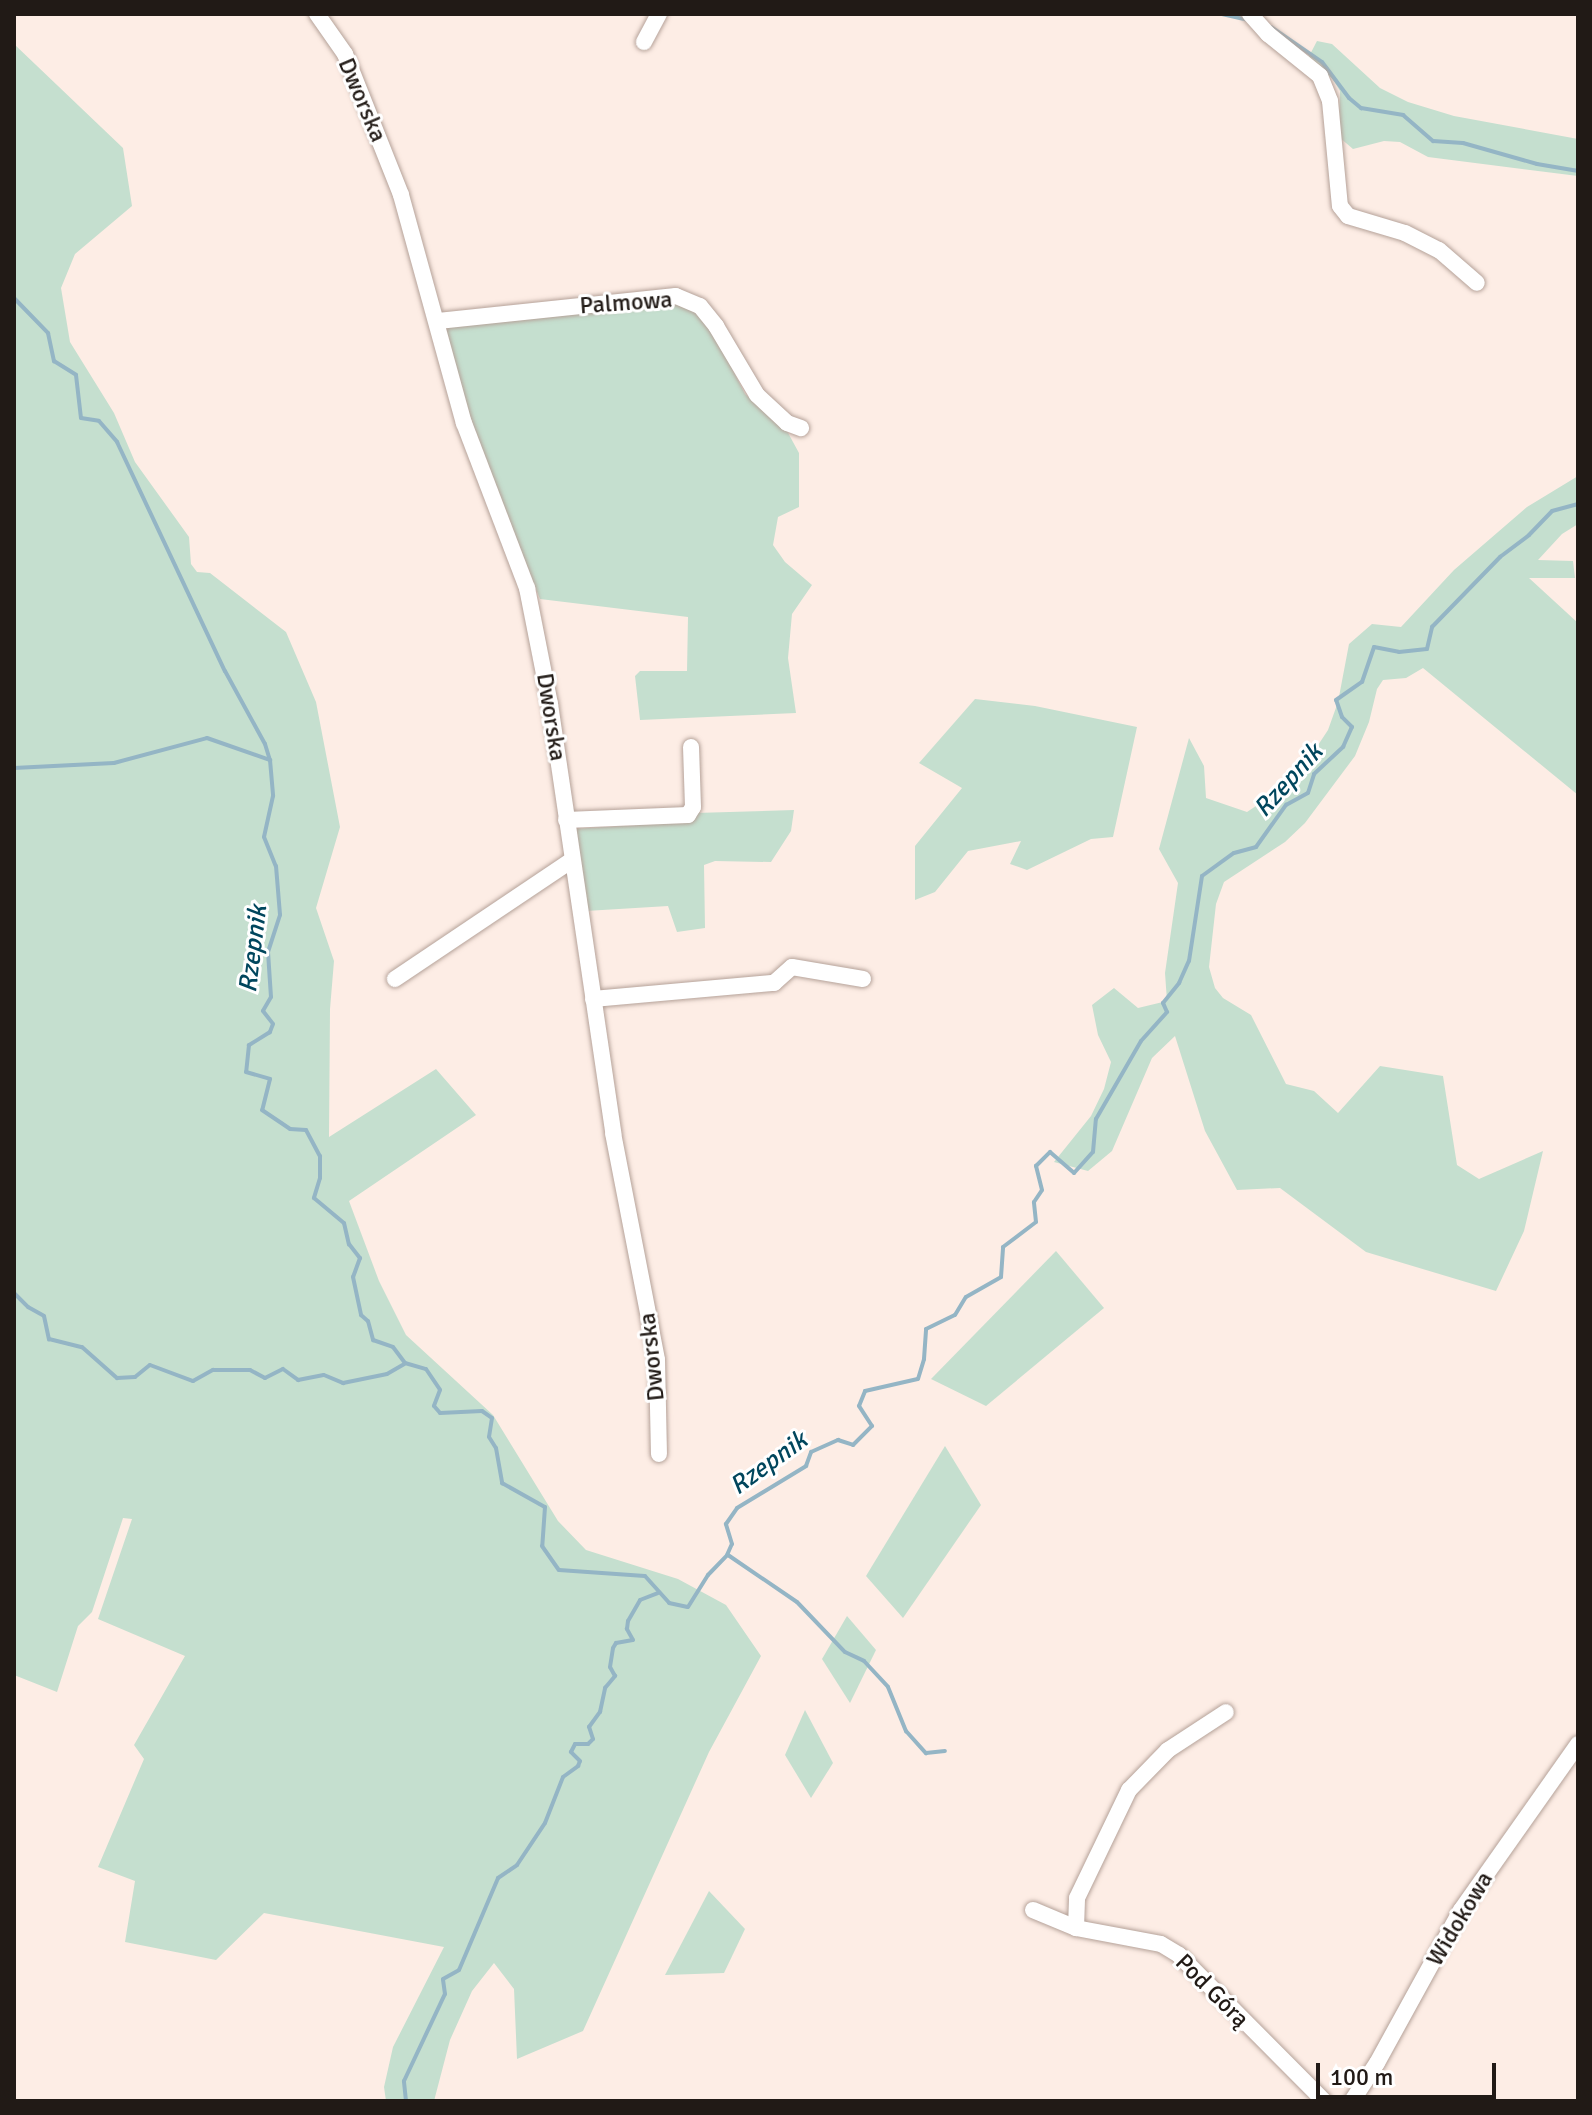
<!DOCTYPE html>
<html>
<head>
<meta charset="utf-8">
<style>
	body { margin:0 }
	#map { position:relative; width:1592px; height:2115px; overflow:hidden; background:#fdede5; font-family:Signika,sans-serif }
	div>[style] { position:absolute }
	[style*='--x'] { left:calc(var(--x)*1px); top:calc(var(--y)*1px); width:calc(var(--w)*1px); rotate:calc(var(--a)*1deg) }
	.green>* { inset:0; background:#c5dfcf }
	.stream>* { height:4px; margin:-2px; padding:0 2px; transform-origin:2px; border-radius:2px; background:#94b5c5 }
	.roads { filter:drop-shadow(0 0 2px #b5a299) drop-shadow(0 0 2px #b5a299) }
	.minor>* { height:16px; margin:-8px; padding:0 8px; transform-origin:8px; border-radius:8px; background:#fff }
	span { translate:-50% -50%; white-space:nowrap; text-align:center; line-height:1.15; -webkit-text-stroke:6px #fff; paint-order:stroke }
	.street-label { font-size:24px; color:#211a16 }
	.water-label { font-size:26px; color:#00465d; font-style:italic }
	.frame { position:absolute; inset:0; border:16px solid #211a16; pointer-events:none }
	.scale { position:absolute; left:1316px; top:2063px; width:180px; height:36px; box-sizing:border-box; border:4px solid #211a16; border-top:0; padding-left:10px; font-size:24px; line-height:28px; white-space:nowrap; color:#211a16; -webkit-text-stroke:6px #fff; paint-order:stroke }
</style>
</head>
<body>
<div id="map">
	<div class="green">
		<div style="clip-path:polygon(1317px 41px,1332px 44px,1380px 88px,1408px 102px,1454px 116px,1578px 139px,1578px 176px,1428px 157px,1400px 142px,1384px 141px,1353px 149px,1339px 137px,1340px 91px,1332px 78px,1306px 62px)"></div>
		<div style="clip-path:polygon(14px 44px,123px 148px,132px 206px,75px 254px,61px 288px,70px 342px,114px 413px,135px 462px,189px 537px,191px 564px,197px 572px,210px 573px,286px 632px,316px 702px,340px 827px,316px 908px,334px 961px,330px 1009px,329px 1137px,436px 1069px,476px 1115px,349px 1201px,379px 1281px,406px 1335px,493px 1415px,558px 1521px,586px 1550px,678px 1579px,726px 1605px,761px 1656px,709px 1752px,583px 2031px,517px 2059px,514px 1989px,494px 1963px,472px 1991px,450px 2040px,434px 2101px,386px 2101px,384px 2087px,393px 2047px,444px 1947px,264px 1913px,216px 1960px,125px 1942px,135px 1881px,98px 1867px,144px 1759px,134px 1745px,185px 1656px,98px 1619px,132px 1519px,123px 1518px,92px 1612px,78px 1626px,57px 1692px,14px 1675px)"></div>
		<div style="clip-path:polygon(667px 301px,705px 316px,745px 394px,787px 431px,799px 453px,799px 507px,778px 517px,773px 545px,785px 562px,812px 585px,792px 614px,788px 658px,796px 713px,640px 720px,635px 676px,640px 671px,687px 671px,688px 617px,540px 599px,462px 400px,444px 328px)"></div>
		<div style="clip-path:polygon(1578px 476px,1578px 524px,1562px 534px,1538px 560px,1573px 561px,1575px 578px,1529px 578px,1578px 623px,1578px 795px,1423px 668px,1406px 678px,1383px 680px,1377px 689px,1369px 722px,1355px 756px,1305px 823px,1285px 842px,1224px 882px,1216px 904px,1209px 967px,1215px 988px,1223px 998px,1251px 1015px,1286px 1084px,1314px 1091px,1338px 1113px,1380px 1066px,1443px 1076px,1457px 1165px,1479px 1179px,1543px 1151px,1524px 1231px,1496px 1291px,1366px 1252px,1280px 1188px,1237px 1190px,1205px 1131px,1175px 1036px,1152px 1058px,1112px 1151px,1088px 1171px,1054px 1162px,1091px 1116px,1104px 1089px,1111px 1062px,1098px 1035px,1092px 1005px,1114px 988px,1138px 1008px,1167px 1001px,1165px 973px,1178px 883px,1159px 849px,1189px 738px,1204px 766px,1206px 798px,1247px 812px,1295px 780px,1328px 730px,1338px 702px,1349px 644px,1372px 624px,1401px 627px,1454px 570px,1527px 507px)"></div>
		<div style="clip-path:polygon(975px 699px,1035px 706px,1137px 727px,1113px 837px,1091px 839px,1027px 870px,1010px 864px,1021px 841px,968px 851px,935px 892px,915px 900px,915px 846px,962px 788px,919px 763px)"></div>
		<div style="clip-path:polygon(794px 810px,791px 831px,771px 862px,715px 861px,704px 865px,705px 928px,677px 932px,668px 906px,586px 911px,572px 829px,688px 822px,695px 813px)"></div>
		<div style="clip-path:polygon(1056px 1251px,1104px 1308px,986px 1406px,931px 1379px)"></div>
		<div style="clip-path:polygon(945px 1446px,981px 1505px,903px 1618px,866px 1576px)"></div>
		<div style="clip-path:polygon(847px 1616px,876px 1650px,850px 1703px,822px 1659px)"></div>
		<div style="clip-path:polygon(805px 1710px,833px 1763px,811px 1798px,785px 1755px)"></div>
		<div style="clip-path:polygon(709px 1891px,745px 1929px,724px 1973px,665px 1975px)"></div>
	</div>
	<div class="stream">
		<div style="--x:1222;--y:14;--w:26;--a:13"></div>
		<div style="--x:1271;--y:27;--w:62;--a:34.5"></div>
		<div style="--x:1322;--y:62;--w:45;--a:53.1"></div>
		<div style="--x:1349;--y:98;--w:16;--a:40"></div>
		<div style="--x:1361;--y:108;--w:43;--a:9.5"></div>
		<div style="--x:1403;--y:115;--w:40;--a:41"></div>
		<div style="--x:1433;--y:141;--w:30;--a:4"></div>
		<div style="--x:1463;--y:143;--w:77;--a:15.8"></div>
		<div style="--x:1537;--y:164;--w:42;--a:9.7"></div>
		<div style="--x:14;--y:298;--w:49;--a:45.8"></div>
		<div style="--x:48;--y:333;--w:29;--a:78"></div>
		<div style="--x:54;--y:361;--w:26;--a:32"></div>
		<div style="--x:76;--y:375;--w:43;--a:83.4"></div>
		<div style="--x:81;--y:418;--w:18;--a:9"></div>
		<div style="--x:99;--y:421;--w:28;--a:49"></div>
		<div style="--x:117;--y:442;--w:253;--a:64.8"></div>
		<div style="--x:225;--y:671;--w:83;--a:61.3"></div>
		<div style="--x:265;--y:744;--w:17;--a:73"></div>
		<div style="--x:270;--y:760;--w:36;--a:85"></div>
		<div style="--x:273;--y:796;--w:42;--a:102.4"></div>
		<div style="--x:264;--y:837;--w:31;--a:68"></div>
		<div style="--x:276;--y:866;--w:49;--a:85.3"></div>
		<div style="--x:280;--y:915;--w:39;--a:108"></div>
		<div style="--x:268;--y:952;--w:45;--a:86.2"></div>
		<div style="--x:271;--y:997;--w:16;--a:120"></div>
		<div style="--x:263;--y:1011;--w:16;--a:52"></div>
		<div style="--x:273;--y:1024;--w:9;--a:111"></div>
		<div style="--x:270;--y:1032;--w:25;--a:148"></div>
		<div style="--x:249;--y:1045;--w:27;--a:96"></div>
		<div style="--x:246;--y:1072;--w:25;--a:16"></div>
		<div style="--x:270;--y:1079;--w:32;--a:104"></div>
		<div style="--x:262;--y:1110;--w:34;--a:34"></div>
		<div style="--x:290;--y:1129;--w:16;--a:4"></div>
		<div style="--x:306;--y:1130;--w:30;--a:62"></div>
		<div style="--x:320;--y:1156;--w:22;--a:90"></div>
		<div style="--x:320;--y:1178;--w:21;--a:107"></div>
		<div style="--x:314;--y:1198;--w:39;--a:40"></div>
		<div style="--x:344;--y:1223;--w:22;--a:77"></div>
		<div style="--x:349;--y:1244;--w:18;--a:52"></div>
		<div style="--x:360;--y:1258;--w:20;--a:110"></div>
		<div style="--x:353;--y:1277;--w:39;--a:78"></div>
		<div style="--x:361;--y:1315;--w:9;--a:41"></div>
		<div style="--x:368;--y:1321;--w:20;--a:75"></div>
		<div style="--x:373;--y:1340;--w:21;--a:19"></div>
		<div style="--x:393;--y:1347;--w:20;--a:53"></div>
		<div style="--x:405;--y:1363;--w:22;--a:16"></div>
		<div style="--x:426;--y:1369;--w:25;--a:56"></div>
		<div style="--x:440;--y:1390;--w:17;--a:111"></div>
		<div style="--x:434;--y:1406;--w:9;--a:49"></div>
		<div style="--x:440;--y:1413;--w:42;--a:-2.7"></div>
		<div style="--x:482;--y:1411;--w:12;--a:35"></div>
		<div style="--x:492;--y:1418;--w:19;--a:99"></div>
		<div style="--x:489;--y:1437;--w:13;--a:58"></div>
		<div style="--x:496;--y:1448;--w:36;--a:80"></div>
		<div style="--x:502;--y:1483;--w:49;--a:29.2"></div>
		<div style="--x:545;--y:1507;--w:39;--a:94"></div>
		<div style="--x:542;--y:1546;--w:29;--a:55"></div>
		<div style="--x:559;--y:1570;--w:86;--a:4"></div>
		<div style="--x:645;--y:1576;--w:36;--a:48"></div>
		<div style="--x:669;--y:1603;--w:19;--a:12"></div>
		<div style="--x:688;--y:1607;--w:38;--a:-58"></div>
		<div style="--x:708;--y:1575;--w:28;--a:-46"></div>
		<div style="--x:727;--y:1555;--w:12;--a:-66"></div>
		<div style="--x:732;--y:1544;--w:21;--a:-107"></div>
		<div style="--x:726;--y:1524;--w:19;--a:-55"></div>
		<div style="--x:737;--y:1508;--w:81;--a:-31.3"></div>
		<div style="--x:806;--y:1466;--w:15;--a:-70"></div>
		<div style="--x:811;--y:1452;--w:30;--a:-24"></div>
		<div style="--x:838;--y:1440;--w:16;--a:18"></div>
		<div style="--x:853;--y:1445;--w:27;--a:-45"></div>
		<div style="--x:872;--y:1426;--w:24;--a:-123"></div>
		<div style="--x:859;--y:1406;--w:16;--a:-68"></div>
		<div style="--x:865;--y:1391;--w:54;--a:-12.8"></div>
		<div style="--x:918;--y:1379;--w:21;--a:-73"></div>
		<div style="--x:924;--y:1359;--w:30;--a:-86"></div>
		<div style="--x:926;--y:1329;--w:32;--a:-26"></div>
		<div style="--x:955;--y:1315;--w:21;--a:-59"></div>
		<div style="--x:966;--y:1297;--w:40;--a:-29.7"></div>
		<div style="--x:1001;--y:1277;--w:30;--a:-86"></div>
		<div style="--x:1003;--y:1247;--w:41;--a:-37.1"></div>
		<div style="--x:1036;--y:1222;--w:20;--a:-96"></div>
		<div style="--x:1034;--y:1202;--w:14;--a:-56"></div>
		<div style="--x:1042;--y:1190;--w:25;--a:-104"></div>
		<div style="--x:1036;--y:1166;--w:20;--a:-45"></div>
		<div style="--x:1050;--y:1152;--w:32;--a:41"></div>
		<div style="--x:1074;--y:1173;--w:28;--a:-48"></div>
		<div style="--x:1093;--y:1152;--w:33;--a:-85"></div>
		<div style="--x:1096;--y:1119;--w:90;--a:-60"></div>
		<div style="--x:1141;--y:1041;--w:39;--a:-48"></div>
		<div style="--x:1167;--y:1012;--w:10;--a:-114"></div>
		<div style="--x:1163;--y:1003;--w:26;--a:-51"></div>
		<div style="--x:1179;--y:983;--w:24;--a:-66"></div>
		<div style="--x:1189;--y:961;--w:86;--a:-81.3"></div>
		<div style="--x:1202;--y:876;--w:39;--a:-36"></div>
		<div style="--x:1234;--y:853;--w:23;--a:-15"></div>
		<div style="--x:1256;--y:847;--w:52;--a:-54.5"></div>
		<div style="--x:1286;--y:805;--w:25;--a:-29"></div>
		<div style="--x:1308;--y:793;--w:20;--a:-72"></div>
		<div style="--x:1314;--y:774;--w:40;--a:-43"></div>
		<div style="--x:1343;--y:747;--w:22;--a:-66"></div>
		<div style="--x:1352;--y:727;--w:14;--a:-135"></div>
		<div style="--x:1342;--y:717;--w:18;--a:-109"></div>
		<div style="--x:1336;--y:700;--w:32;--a:-35"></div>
		<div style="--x:1362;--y:682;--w:37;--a:-71"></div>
		<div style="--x:1374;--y:647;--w:25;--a:11"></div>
		<div style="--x:1399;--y:652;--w:28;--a:-6"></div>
		<div style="--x:1427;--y:649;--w:23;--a:-77"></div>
		<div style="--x:1432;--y:627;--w:98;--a:-45.8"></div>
		<div style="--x:1500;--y:557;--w:36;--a:-37"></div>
		<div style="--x:1529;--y:535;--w:33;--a:-46"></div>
		<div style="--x:1552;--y:511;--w:27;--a:-15"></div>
		<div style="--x:14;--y:768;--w:100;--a:-2.9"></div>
		<div style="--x:114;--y:763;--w:96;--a:-15"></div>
		<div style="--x:207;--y:738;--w:67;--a:19.2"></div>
		<div style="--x:14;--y:1293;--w:20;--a:45"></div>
		<div style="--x:28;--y:1307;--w:18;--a:29"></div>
		<div style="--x:44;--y:1316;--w:24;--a:78"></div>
		<div style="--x:49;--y:1339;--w:34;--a:14"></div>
		<div style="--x:82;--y:1347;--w:47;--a:41.5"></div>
		<div style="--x:117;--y:1378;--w:18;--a:-3"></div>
		<div style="--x:135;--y:1377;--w:19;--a:-39"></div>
		<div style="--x:150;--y:1365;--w:46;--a:20.4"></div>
		<div style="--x:193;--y:1381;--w:23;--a:-29"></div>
		<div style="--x:213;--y:1370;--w:37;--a:0"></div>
		<div style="--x:250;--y:1370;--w:17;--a:28"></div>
		<div style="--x:265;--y:1378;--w:20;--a:-27"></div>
		<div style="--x:283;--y:1369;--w:19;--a:36"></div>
		<div style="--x:298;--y:1380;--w:26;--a:-11"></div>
		<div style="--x:324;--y:1375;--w:21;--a:23"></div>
		<div style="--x:343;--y:1383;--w:45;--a:-11.6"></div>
		<div style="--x:387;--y:1374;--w:20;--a:-30"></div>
		<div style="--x:728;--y:1555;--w:83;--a:34.3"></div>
		<div style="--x:797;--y:1602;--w:69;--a:46.2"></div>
		<div style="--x:845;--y:1652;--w:21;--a:25"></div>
		<div style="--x:864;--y:1661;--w:35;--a:47"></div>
		<div style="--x:888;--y:1687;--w:48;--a:67.8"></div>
		<div style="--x:906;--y:1731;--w:30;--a:48"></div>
		<div style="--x:926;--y:1753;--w:19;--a:-6"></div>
		<div style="--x:406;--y:2101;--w:20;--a:-96"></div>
		<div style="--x:404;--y:2081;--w:96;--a:-64.8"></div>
		<div style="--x:445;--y:1994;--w:15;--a:-98"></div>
		<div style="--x:443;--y:1979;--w:18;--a:-29"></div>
		<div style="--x:459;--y:1970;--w:100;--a:-67"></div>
		<div style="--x:498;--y:1878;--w:23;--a:-34"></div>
		<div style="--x:517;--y:1865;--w:50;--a:-56.3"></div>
		<div style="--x:545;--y:1823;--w:49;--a:-68.6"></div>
		<div style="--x:563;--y:1777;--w:19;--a:-36"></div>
		<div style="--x:578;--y:1766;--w:5;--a:-68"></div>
		<div style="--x:580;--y:1761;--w:13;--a:-135"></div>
		<div style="--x:571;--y:1752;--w:9;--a:-63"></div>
		<div style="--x:575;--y:1744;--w:13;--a:0"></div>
		<div style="--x:588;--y:1744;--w:7;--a:-45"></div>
		<div style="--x:593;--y:1739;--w:13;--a:-108"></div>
		<div style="--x:589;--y:1727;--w:19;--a:-54"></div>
		<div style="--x:600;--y:1712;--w:25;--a:-78"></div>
		<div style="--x:605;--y:1688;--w:16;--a:-50"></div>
		<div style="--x:615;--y:1676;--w:10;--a:-119"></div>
		<div style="--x:610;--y:1667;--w:19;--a:-81"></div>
		<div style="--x:613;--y:1648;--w:6;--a:-59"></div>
		<div style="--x:616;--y:1643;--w:17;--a:-10"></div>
		<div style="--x:633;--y:1640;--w:13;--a:-119"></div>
		<div style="--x:627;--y:1629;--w:8;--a:-83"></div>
		<div style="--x:628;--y:1621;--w:24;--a:-60"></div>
		<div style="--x:640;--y:1600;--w:19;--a:-21"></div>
	</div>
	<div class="roads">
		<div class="minor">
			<div style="--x:317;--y:14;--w:49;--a:55"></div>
			<div style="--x:345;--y:54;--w:152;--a:68.3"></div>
			<div style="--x:401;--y:195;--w:237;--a:74.6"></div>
			<div style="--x:464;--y:423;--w:177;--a:69.1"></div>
			<div style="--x:527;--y:588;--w:118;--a:78.8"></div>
			<div style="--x:550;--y:704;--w:434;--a:81.6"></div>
			<div style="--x:613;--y:1133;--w:231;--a:79"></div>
			<div style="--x:657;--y:1360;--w:94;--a:88.8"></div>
			<div style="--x:1250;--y:14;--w:27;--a:48"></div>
			<div style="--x:1268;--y:34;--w:67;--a:38.9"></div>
			<div style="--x:1320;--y:76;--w:27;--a:68"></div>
			<div style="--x:1330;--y:101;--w:105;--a:84.6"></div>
			<div style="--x:1340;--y:206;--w:13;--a:51"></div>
			<div style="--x:1348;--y:216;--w:59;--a:16.6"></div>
			<div style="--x:1405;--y:233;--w:38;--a:27"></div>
			<div style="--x:1439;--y:250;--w:50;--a:41"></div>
			<div style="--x:644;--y:42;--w:32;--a:-62"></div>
			<div style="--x:438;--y:321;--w:239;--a:-6"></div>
			<div style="--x:676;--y:296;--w:26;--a:23"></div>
			<div style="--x:700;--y:306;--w:26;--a:51"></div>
			<div style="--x:716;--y:326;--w:80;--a:59.3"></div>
			<div style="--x:757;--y:395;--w:41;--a:43"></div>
			<div style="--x:787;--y:423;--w:15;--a:20"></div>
			<div style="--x:566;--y:820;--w:122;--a:-2.3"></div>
			<div style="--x:688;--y:815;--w:9;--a:-58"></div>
			<div style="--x:693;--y:807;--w:60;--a:-91.9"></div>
			<div style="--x:395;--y:979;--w:213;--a:-33.9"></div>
			<div style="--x:593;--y:999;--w:182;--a:-5.1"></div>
			<div style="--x:774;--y:983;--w:24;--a:-42"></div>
			<div style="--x:792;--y:967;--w:72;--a:9.6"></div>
			<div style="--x:1033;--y:1910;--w:47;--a:22.7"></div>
			<div style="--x:1076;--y:1928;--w:86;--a:10.7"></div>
			<div style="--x:1161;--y:1944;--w:21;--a:31"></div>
			<div style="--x:1179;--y:1955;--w:206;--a:45.2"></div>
			<div style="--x:1076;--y:1928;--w:30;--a:-88"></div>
			<div style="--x:1077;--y:1898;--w:120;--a:-64.3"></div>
			<div style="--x:1129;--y:1790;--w:56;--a:-45.7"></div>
			<div style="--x:1168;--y:1750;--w:69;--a:-33.2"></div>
			<div style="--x:1352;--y:2101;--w:45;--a:-56.7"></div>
			<div style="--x:1377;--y:2063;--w:175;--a:-61.2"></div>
			<div style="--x:1461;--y:1910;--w:203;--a:-54.8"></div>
		</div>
	</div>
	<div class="street-label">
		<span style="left:362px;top:100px;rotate:67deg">Dworska</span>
		<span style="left:626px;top:303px;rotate:-4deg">Palmowa</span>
		<span style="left:551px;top:717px;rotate:81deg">Dworska</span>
		<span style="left:652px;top:1357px;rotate:-96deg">Dworska</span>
		<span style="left:1460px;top:1919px;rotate:-59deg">Widokowa</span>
		<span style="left:1212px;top:1991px;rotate:45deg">Pod Górą</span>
	</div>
	<div class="water-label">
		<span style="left:1289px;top:781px;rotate:-48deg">Rzepnik</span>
		<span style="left:254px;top:949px;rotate:-83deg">Rzepnik</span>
		<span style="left:769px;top:1464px;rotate:-36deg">Rzepnik</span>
	</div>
	<div class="frame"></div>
	<div class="scale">100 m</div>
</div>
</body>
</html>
